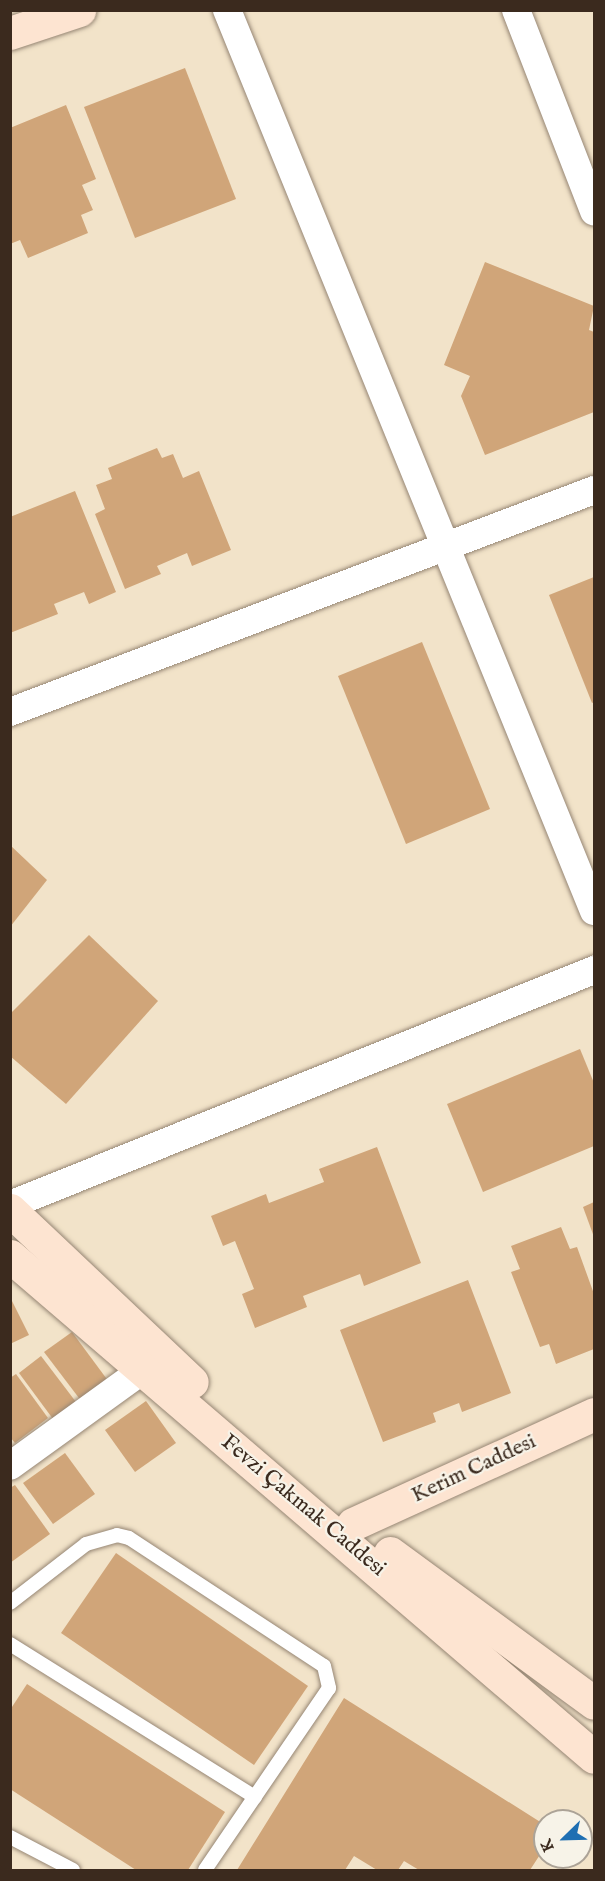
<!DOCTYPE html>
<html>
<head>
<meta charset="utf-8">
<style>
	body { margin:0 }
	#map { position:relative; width:605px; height:1881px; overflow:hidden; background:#f2e3c9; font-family:"IM FELL English",serif }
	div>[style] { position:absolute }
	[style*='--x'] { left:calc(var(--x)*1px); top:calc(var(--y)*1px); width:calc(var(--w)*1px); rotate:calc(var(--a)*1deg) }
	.building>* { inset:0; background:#d0a579 }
	.roads { filter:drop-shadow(0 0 2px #968674) drop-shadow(0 0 2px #968674) }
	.lane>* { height:14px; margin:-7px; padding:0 7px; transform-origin:7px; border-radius:7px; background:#fff }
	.street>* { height:28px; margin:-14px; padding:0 14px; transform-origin:14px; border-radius:14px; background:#fff }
	.secondary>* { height:33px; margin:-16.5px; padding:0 16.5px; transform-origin:16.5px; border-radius:16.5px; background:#fde4d1 }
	span { translate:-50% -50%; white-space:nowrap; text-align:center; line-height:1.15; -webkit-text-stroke:4.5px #f7f3e8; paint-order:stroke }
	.street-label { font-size:22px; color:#3b2a1e }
	.frame { position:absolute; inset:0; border:12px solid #3b2a1e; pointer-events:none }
	.north { position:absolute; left:533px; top:1809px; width:60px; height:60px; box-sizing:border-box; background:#f7f3e8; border:2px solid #aca397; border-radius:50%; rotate:247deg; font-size:16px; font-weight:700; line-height:24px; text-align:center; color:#3b2a1e }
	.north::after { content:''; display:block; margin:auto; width:21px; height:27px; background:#1f6fb2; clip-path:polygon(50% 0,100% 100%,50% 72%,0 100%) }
</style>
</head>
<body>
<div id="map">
	<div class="building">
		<div style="clip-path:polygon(185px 68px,236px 199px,135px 238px,84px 107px)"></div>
		<div style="clip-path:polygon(66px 105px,96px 179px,82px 185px,93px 210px,81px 215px,88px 233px,28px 258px,20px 240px,10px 244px,10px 128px)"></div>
		<div style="clip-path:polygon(485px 262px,594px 306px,589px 330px,594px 332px,594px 412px,485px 455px,461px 396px,470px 376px,444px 365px)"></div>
		<div style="clip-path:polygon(157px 448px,162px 458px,173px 454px,183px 478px,199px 471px,231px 550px,192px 566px,187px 553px,157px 566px,161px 574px,125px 589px,95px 514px,105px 509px,96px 485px,112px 479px,108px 468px)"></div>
		<div style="clip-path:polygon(75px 491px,116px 592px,89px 604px,84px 592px,54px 604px,58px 614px,10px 633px,10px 517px)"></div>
		<div style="clip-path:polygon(594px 577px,594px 702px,592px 703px,549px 595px)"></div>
		<div style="clip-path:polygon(422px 642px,490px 809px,406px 844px,338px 676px)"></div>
		<div style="clip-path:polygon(10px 845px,47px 880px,10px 927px)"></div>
		<div style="clip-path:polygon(89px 935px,158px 1001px,66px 1104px,10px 1056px,10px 1014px)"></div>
		<div style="clip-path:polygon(580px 1049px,594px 1083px,594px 1146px,483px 1192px,447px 1104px)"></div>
		<div style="clip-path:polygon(377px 1147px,421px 1263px,364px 1286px,360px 1274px,303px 1296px,307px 1307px,255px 1328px,242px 1294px,254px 1289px,235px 1241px,223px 1246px,211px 1216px,266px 1194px,269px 1203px,324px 1182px,319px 1169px)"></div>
		<div style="clip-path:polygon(594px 1202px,594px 1237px,583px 1207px)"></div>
		<div style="clip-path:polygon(561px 1227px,570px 1249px,577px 1247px,594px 1294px,594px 1349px,556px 1364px,549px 1344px,540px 1347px,511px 1272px,520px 1269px,511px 1246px)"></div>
		<div style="clip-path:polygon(468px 1280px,511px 1393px,462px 1412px,459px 1403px,433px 1413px,436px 1422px,383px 1442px,340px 1330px)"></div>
		<div style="clip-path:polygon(10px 1297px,29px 1335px,10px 1344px)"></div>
		<div style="clip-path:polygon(72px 1332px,109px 1382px,82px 1402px,44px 1352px)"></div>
		<div style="clip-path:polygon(41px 1356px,76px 1402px,53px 1419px,19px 1373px)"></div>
		<div style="clip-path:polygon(16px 1374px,48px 1418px,15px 1443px,10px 1437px,10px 1378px)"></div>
		<div style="clip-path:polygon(146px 1401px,176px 1443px,135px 1472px,105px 1430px)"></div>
		<div style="clip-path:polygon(65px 1453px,95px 1494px,53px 1524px,23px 1483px)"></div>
		<div style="clip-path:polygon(15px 1485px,50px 1534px,10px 1563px,10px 1488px)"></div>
		<div style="clip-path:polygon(116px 1553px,308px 1686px,254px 1765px,61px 1633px)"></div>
		<div style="clip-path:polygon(27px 1684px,225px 1812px,188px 1870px,136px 1870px,10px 1789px,10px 1710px)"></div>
		<div style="clip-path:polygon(344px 1698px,545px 1825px,545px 1847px,530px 1870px,419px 1870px,404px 1861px,398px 1870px,377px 1870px,354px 1856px,345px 1870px,237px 1870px)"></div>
	</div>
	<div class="roads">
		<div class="lane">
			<div style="--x:10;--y:1603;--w:96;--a:-37.8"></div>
			<div style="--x:86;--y:1544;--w:32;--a:-16"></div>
			<div style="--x:117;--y:1535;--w:12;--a:14"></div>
			<div style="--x:129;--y:1538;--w:233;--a:33.3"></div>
			<div style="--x:324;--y:1666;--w:23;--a:77"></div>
			<div style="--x:329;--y:1688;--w:220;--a:124.3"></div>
			<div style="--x:10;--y:1644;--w:289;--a:32"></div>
			<div style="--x:10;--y:1837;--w:71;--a:27.6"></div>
		</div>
		<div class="street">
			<div style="--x:227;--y:10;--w:973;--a:67.84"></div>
			<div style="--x:516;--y:10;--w:216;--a:68.8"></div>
			<div style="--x:10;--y:712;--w:625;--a:-20.81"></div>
			<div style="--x:10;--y:1205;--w:630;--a:-21.92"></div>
			<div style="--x:10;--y:1466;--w:184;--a:-35.9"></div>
		</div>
		<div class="secondary">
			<div style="--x:10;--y:33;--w:73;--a:-18.4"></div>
			<div style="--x:10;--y:1210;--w:250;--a:43.4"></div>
			<div style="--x:10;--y:1256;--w:769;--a:40.63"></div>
			<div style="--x:353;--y:1524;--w:265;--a:-24.5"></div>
			<div style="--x:390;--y:1553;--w:253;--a:36.3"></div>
		</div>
	</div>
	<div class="street-label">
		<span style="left:474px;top:1469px;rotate:-25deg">Kerim Caddesi</span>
		<span style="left:303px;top:1506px;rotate:40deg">Fevzi Çakmak Caddesi</span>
	</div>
	<div class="frame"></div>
	<div class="north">K</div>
</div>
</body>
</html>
